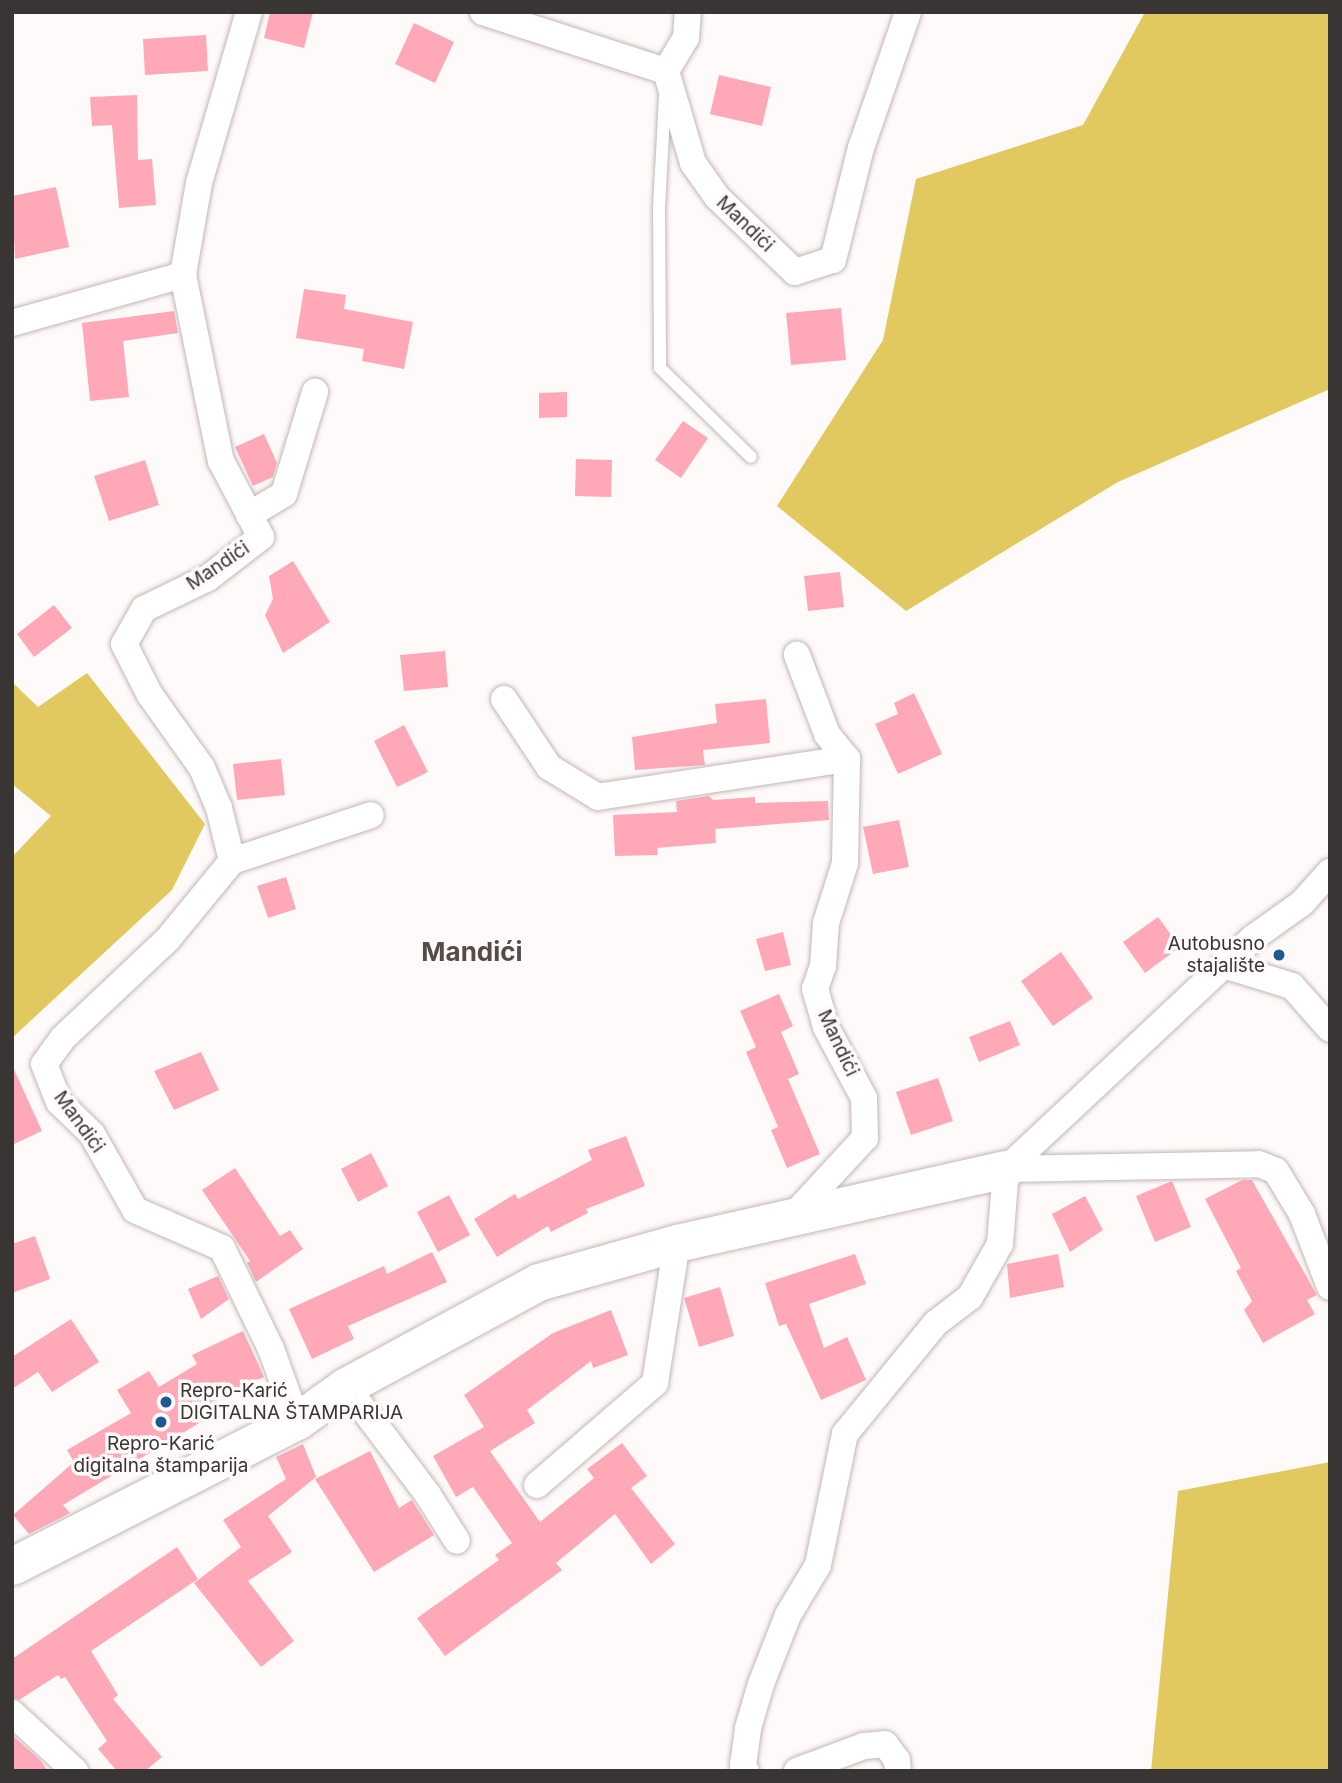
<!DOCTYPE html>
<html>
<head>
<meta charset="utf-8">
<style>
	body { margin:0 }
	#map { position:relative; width:1342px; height:1783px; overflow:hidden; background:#fefaf9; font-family:Inter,sans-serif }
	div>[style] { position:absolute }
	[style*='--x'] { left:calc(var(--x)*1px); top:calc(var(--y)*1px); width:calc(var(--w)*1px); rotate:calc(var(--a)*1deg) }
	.forest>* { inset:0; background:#e2c95f }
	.building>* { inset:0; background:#fea8b8 }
	.roads { filter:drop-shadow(0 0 2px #c1b7b5) drop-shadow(0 0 2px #c1b7b5) }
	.lane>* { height:12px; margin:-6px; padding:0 6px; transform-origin:6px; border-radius:6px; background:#fff }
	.street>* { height:26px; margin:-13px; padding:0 13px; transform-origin:13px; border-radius:13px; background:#fff }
	.secondary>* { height:37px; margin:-18.5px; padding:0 18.5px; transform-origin:18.5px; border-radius:18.5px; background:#fff }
	.dots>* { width:19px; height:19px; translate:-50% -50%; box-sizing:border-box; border:4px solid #fefaf9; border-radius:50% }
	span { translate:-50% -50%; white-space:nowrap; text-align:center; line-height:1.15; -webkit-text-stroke:7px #fefaf9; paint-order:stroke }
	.street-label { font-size:19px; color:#393534 }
	.poi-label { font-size:19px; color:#393534 }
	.right { translate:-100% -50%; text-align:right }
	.left { translate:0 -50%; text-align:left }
	.district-label { font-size:26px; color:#554c4a; font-weight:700 }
	.frame { position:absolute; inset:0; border:14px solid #393534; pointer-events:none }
</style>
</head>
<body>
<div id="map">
	<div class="forest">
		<div style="clip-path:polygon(1145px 12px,1330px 12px,1330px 389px,1118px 482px,906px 611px,777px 506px,883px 340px,916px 179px,1083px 125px)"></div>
		<div style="clip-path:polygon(87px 673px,205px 824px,172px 890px,12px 1038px,12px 857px,51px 816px,12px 784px,12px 682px,38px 707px)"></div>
		<div style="clip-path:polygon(1330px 1462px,1330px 1771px,1151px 1771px,1178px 1491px)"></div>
	</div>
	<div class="building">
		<div style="clip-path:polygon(270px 12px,313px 12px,304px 48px,264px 38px)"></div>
		<div style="clip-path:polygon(414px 23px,454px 42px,435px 83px,395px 64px)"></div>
		<div style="clip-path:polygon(206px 35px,208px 71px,145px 75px,143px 39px)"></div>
		<div style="clip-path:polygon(719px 75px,771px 87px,762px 126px,710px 114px)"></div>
		<div style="clip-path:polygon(137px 95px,138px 160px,152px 159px,156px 205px,119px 208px,112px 125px,92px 126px,90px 97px)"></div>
		<div style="clip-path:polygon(56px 187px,69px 247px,15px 259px,12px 196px)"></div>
		<div style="clip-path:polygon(304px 289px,346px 295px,344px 309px,413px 322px,404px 369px,362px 361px,364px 349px,296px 338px)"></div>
		<div style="clip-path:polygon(841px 308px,846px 360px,791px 365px,786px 313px)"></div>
		<div style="clip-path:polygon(174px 311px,178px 333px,123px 341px,129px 397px,90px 401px,82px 323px)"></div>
		<div style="clip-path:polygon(567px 392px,567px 417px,539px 418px,539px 393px)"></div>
		<div style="clip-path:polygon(683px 421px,708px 438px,681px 478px,655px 460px)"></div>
		<div style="clip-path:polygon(264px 434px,277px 463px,273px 477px,253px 486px,235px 447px)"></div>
		<div style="clip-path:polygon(576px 459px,612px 460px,611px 497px,575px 496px)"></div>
		<div style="clip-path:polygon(145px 460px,159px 505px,109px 521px,94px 476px)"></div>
		<div style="clip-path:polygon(293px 561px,330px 622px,283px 653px,265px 615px,273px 599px,269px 576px)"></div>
		<div style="clip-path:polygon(840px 572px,844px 607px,808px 611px,804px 576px)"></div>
		<div style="clip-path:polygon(54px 605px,72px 628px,34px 657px,17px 634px)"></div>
		<div style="clip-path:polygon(445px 651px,448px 687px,404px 691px,400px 655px)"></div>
		<div style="clip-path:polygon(914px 693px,942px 754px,898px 774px,875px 724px,898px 714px,894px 703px)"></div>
		<div style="clip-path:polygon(766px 699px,770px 743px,703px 750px,705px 765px,635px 770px,632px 737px,717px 723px,715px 704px)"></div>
		<div style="clip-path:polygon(404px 725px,428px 772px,397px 787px,374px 741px)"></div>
		<div style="clip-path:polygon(281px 759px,285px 795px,237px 800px,233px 764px)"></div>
		<div style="clip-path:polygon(709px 796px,713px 800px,755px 797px,755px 803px,828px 801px,829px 820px,715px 829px,716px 843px,657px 848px,658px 855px,615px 856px,613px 815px,677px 812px,676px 801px)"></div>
		<div style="clip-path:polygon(899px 820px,909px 867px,873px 874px,863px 827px)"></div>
		<div style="clip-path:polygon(286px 877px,296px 909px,268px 918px,257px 886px)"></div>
		<div style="clip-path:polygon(1158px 917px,1180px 947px,1145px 973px,1123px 942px)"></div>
		<div style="clip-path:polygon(783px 932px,791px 965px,765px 971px,756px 939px)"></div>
		<div style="clip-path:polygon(1061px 952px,1093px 998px,1053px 1026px,1021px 981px)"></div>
		<div style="clip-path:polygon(779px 994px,793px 1026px,781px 1032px,799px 1074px,788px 1079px,820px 1154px,787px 1168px,771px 1130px,778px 1127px,746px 1052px,756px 1047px,740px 1011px)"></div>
		<div style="clip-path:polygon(1010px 1021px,1020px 1045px,979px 1062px,969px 1037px)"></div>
		<div style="clip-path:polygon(201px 1052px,219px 1090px,174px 1110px,154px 1071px)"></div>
		<div style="clip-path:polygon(12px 1065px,42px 1131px,12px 1145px)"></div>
		<div style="clip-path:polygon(938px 1078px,953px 1121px,911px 1135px,896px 1092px)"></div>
		<div style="clip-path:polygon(626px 1136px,645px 1186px,586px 1209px,588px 1213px,551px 1232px,548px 1226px,497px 1257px,474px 1219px,515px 1194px,518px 1199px,592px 1160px,588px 1150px)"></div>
		<div style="clip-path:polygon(371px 1153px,388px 1186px,358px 1202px,341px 1169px)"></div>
		<div style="clip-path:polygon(235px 1168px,280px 1236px,290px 1230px,303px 1249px,256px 1282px,247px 1263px,250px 1261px,202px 1190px)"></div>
		<div style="clip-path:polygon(1242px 1180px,1252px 1180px,1317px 1295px,1307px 1300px,1315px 1314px,1263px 1343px,1244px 1310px,1252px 1301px,1236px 1271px,1241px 1268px,1205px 1199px)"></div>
		<div style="clip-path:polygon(1172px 1181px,1191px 1227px,1155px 1242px,1136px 1196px)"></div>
		<div style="clip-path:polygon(449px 1195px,470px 1235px,438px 1252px,417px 1212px)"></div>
		<div style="clip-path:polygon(1085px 1196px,1103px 1230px,1070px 1252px,1052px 1214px)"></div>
		<div style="clip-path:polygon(35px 1236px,50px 1279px,12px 1293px,12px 1244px)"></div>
		<div style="clip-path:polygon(432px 1252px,447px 1282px,348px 1326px,354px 1339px,312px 1359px,289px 1309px,384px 1266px,387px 1274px)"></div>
		<div style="clip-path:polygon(855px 1254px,866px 1284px,809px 1304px,824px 1348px,847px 1337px,866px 1380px,821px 1400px,786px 1324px,779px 1326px,765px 1283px)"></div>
		<div style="clip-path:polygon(1058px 1254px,1064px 1287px,1010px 1298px,1007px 1264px)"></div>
		<div style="clip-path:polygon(218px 1276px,229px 1299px,201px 1319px,188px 1289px)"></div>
		<div style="clip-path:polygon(720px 1287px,734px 1336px,699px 1347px,684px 1298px)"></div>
		<div style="clip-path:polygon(611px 1310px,628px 1355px,593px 1368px,591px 1361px,527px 1410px,535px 1423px,490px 1451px,540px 1522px,594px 1478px,587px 1469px,622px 1443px,647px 1476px,631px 1488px,675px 1544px,651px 1564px,615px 1514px,556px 1563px,562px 1570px,445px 1656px,417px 1618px,499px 1560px,495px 1555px,512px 1543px,473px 1487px,456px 1497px,433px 1456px,484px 1427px,464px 1395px,553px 1333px)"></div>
		<div style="clip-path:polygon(71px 1319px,99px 1362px,52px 1392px,38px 1372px,12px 1389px,12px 1357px)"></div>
		<div style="clip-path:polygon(243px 1331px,264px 1377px,208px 1405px,214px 1414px,63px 1505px,70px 1513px,29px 1534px,13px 1515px,74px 1462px,67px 1450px,131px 1413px,117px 1390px,149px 1371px,159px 1387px,197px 1364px,192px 1355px)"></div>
		<div style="clip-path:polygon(303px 1444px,316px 1477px,268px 1516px,292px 1552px,248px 1581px,294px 1641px,261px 1667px,194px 1583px,241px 1547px,223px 1520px,286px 1479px,276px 1457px)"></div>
		<div style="clip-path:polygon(370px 1451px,399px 1508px,412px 1500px,434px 1535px,374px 1572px,315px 1479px)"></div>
		<div style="clip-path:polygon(177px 1547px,198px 1579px,91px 1651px,118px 1695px,113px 1699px,162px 1757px,145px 1771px,117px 1771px,98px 1749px,107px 1741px,65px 1677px,61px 1679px,58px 1675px,19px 1700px,12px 1698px,12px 1659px)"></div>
		<div style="clip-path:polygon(12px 1735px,40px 1760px,48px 1771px,12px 1771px)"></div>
	</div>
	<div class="roads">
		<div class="lane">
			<div style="--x:665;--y:97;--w:112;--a:93.1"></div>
			<div style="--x:659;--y:209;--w:159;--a:89.6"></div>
			<div style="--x:660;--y:368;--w:127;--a:44.4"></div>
		</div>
		<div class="street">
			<div style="--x:249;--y:12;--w:178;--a:106.3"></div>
			<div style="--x:199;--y:183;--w:93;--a:99.9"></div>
			<div style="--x:183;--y:275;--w:190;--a:78.5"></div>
			<div style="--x:221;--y:461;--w:86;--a:62.2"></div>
			<div style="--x:261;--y:537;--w:67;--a:142.3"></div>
			<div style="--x:208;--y:578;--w:71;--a:154.2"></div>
			<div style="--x:144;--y:609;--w:40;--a:119.7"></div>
			<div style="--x:124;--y:644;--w:57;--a:63"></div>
			<div style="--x:150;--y:695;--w:90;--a:54.5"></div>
			<div style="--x:202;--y:768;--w:43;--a:67"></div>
			<div style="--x:219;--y:808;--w:55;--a:76.2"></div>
			<div style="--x:232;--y:861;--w:101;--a:129.4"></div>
			<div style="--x:168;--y:939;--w:144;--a:136.7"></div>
			<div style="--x:63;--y:1038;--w:32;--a:126"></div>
			<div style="--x:44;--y:1064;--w:41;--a:68.5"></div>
			<div style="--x:59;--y:1102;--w:46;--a:44.1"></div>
			<div style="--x:92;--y:1134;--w:87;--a:60.5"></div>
			<div style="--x:135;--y:1210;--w:95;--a:23.6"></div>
			<div style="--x:222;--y:1248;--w:112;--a:64.1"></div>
			<div style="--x:271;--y:1349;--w:77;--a:70.1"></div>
			<div style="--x:483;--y:12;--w:192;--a:17.9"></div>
			<div style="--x:666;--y:71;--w:96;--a:73.6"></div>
			<div style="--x:693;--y:163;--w:42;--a:54.8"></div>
			<div style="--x:717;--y:197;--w:108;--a:43.9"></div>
			<div style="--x:795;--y:272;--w:40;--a:-18"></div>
			<div style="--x:833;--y:260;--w:115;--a:-76"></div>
			<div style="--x:861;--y:148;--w:144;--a:-70.9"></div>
			<div style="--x:666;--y:71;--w:39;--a:-59"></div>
			<div style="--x:686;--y:38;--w:26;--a:-86"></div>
			<div style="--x:12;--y:323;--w:178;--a:-15.7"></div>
			<div style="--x:249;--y:515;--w:41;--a:-31"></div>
			<div style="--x:284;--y:494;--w:107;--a:-73.1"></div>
			<div style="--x:504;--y:699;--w:82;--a:56.5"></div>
			<div style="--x:549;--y:767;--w:57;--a:31.5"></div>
			<div style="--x:598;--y:797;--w:252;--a:-8.7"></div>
			<div style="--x:232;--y:861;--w:146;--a:-18.3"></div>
			<div style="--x:1224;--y:965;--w:71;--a:17.2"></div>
			<div style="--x:1292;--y:986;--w:57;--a:48.5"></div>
			<div style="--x:1006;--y:1169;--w:253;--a:-1.1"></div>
			<div style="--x:1259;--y:1164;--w:18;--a:22"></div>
			<div style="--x:1276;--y:1171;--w:50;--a:58.8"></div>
			<div style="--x:1302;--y:1214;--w:78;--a:69"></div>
			<div style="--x:792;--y:1217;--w:108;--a:-47.3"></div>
			<div style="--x:865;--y:1138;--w:40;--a:-91.4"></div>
			<div style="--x:864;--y:1098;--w:81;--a:-118.2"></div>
			<div style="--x:826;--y:1027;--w:40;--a:-106"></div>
			<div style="--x:815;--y:989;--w:24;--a:-71"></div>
			<div style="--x:823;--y:966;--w:43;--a:-86"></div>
			<div style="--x:826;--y:923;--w:63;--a:-72.4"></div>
			<div style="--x:845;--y:863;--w:104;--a:-88.9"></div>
			<div style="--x:847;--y:759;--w:32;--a:-129"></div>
			<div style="--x:827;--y:734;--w:85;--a:-110.8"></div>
			<div style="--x:346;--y:1386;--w:136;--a:53"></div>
			<div style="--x:428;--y:1495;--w:54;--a:57.8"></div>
			<div style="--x:537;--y:1485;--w:156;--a:-40.8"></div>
			<div style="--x:655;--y:1383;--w:142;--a:-81.1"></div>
			<div style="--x:12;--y:1713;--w:86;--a:42.6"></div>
			<div style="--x:746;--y:1771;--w:7;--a:-117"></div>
			<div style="--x:743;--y:1765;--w:37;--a:-82"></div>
			<div style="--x:748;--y:1728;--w:46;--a:-73.5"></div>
			<div style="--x:761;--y:1684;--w:74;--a:-68.6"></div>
			<div style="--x:788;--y:1615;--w:58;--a:-59"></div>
			<div style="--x:818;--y:1565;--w:134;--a:-78.4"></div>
			<div style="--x:845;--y:1434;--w:144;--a:-50.7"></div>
			<div style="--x:936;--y:1323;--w:43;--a:-37.4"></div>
			<div style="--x:970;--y:1297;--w:61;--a:-60.5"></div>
			<div style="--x:1000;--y:1244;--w:75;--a:-85.4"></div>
			<div style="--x:1006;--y:1169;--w:338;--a:-43.1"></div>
			<div style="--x:1253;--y:938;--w:60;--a:-35.5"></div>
			<div style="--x:1302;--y:903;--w:42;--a:-47.9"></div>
			<div style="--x:797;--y:1771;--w:72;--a:-20.5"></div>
			<div style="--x:864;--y:1746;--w:21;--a:-5"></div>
			<div style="--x:885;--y:1744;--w:20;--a:53"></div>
			<div style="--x:897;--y:1760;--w:11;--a:85"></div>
		</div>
		<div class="secondary">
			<div style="--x:12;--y:1566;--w:320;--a:-27"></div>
			<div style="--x:297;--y:1421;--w:60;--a:-35.5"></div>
			<div style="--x:346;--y:1386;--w:218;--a:-28.4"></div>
			<div style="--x:538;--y:1282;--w:144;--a:-15.7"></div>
			<div style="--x:677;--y:1243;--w:337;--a:-12.7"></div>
		</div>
	</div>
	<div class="dots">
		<div style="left:1279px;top:955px;background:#1c5a90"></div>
		<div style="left:166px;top:1402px;background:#1c5a90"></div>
		<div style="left:161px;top:1422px;background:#1c5a90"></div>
	</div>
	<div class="street-label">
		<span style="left:745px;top:224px;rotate:44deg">Mandići</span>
		<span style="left:218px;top:566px;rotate:-34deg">Mandići</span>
		<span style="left:838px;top:1043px;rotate:65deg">Mandići</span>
		<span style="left:79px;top:1122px;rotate:54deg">Mandići</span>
	</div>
	<div class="poi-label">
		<span class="right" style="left:1265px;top:955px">Autobusno<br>stajalište</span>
		<span class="left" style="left:180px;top:1402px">Repro-Karić<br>DIGITALNA ŠTAMPARIJA</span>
		<span style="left:161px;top:1455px">Repro-Karić<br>digitalna štamparija</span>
	</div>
	<div class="district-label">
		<span style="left:472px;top:952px">Mandići</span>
	</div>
	<div class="frame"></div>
</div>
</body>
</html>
